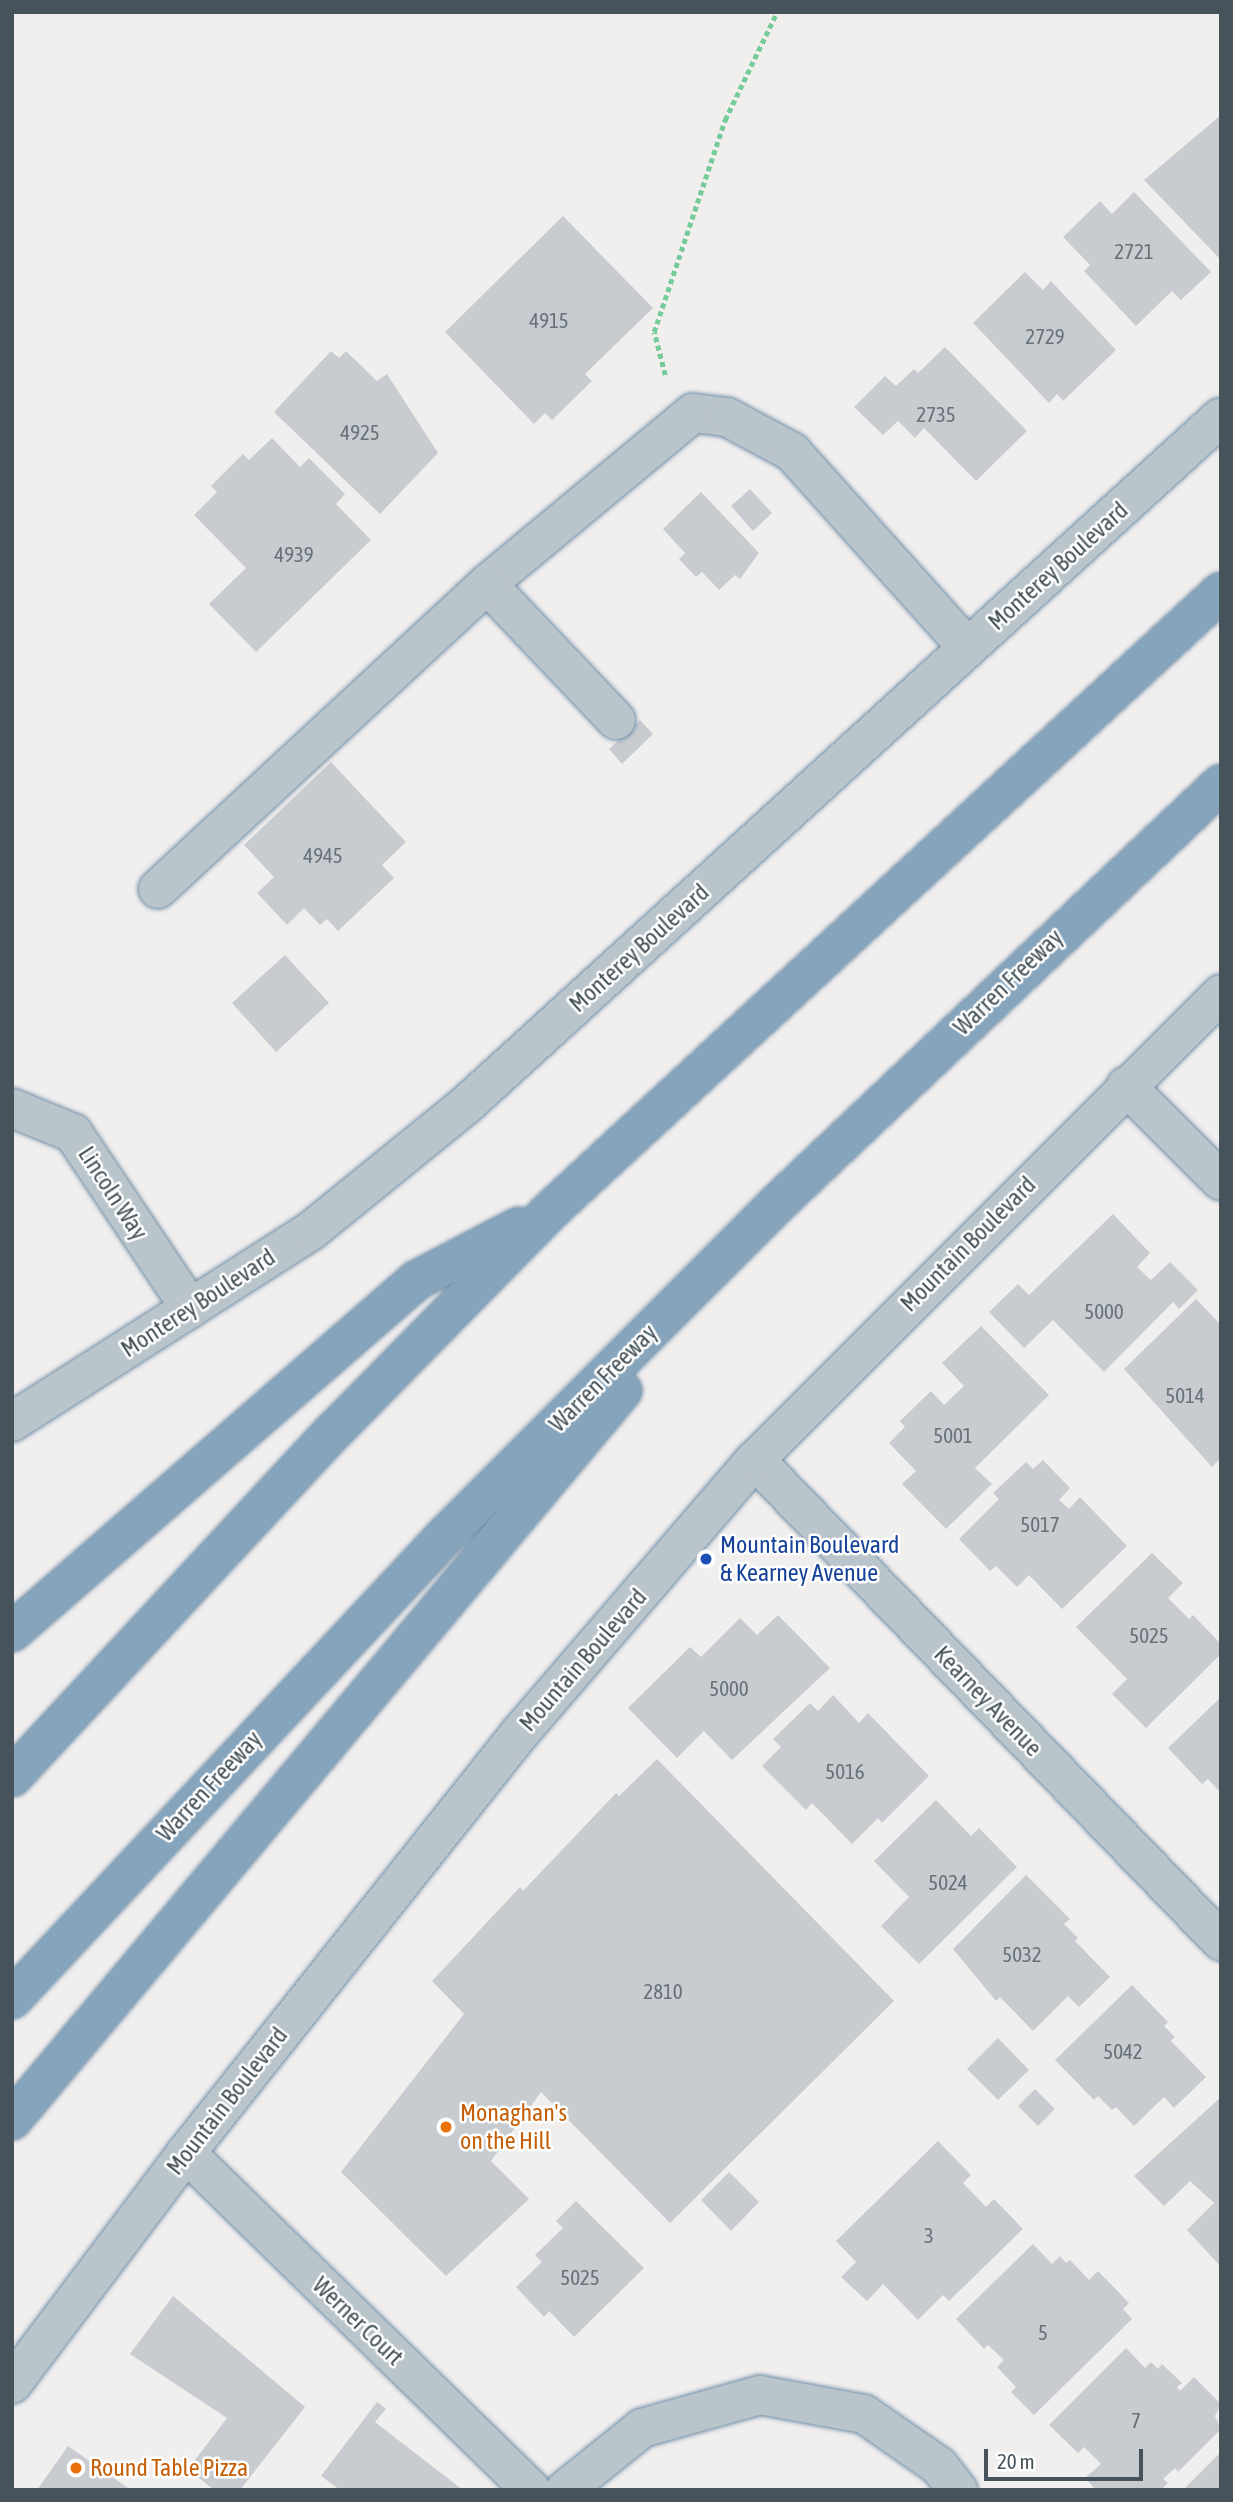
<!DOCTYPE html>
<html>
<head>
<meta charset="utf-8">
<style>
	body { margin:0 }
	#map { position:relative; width:1233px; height:2502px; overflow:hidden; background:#f1eeee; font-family:"Asap Condensed",sans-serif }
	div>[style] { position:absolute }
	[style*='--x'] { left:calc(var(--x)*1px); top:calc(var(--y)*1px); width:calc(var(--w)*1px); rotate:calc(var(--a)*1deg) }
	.building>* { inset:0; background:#c8ccd1 }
	.path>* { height:4.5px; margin-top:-2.25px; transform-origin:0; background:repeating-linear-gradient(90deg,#75cc9a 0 5px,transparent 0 8.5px) }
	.roads { filter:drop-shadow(0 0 2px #7190a8) drop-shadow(0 0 2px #7190a8) }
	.minor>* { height:38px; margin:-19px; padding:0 19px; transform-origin:19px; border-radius:19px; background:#bac4cb }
	.highway>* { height:38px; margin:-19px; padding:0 19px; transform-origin:19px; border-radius:19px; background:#86a5bc }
	.dots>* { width:19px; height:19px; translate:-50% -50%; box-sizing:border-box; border:4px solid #fff; border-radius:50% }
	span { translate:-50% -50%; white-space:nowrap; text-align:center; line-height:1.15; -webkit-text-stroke:5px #fff; paint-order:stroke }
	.number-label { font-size:21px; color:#667178 }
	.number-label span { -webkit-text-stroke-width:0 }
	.street-label { font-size:24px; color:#46535b }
	.transit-label { font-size:24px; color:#164399 }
	.left { translate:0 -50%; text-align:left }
	.food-label { font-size:24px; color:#c56008 }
	.frame { position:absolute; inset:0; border:14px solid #46535b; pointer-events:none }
	.scale { position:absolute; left:984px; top:2449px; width:159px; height:32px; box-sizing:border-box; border:4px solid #46535b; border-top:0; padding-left:9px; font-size:21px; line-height:24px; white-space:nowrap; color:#46535b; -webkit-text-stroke:5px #fff; paint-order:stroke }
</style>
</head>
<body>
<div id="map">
	<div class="building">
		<div style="clip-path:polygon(1221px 115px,1221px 260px,1144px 180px)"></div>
		<div style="clip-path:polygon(1134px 192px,1211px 272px,1181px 300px,1172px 291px,1136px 326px,1084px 271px,1090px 265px,1063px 237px,1100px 201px,1112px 214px)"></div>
		<div style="clip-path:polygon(563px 216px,653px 308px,585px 374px,592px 381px,552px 420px,545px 413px,534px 424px,445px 332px)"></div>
		<div style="clip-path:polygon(1025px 272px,1043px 290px,1051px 281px,1116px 350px,1063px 401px,1057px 394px,1049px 403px,973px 323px)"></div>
		<div style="clip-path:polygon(945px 347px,1027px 431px,976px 481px,924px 428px,915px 438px,898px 421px,883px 435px,854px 407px,885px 376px,896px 386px,914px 369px,918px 373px)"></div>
		<div style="clip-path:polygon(331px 351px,339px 358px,346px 351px,377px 381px,387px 374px,438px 453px,380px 514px,274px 412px)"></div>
		<div style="clip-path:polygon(272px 438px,300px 467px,309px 458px,345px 494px,336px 504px,371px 540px,256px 652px,209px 604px,246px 568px,194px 515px,217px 492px,211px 486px,243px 454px,249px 460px)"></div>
		<div style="clip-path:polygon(750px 489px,772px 513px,753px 531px,731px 506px)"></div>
		<div style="clip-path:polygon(701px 492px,759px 553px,740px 579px,735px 575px,719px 590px,702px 572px,696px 577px,679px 559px,685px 553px,663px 529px)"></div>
		<div style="clip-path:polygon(640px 720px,653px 734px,622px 764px,609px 749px)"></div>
		<div style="clip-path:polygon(331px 762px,406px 842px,382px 865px,394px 878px,338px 931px,327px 919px,320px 925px,304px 908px,287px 925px,257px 893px,274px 877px,244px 845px)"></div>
		<div style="clip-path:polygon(285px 955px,329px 1003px,276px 1052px,232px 1003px)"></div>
		<div style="clip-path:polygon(1113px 1214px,1150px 1253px,1137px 1267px,1151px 1280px,1170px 1262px,1198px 1290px,1179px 1309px,1173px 1302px,1104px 1372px,1053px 1320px,1024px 1348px,989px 1312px,1018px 1284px,1029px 1295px)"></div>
		<div style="clip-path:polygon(1196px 1299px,1221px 1325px,1221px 1458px,1212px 1467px,1124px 1369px)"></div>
		<div style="clip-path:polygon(981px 1326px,1049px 1395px,975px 1468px,992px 1484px,946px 1529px,902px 1484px,916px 1471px,889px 1443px,905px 1427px,900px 1421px,931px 1391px,944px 1405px,964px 1386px,942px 1363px)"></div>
		<div style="clip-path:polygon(1043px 1460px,1070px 1488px,1059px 1500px,1069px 1509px,1080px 1497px,1127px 1546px,1062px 1609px,1029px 1575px,1017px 1587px,996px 1566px,990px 1571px,959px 1539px,999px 1499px,993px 1493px,1026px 1462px,1033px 1469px)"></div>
		<div style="clip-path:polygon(1152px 1553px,1183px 1583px,1168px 1598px,1189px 1619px,1193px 1615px,1221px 1644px,1221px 1654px,1146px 1728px,1112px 1694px,1127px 1679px,1076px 1627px)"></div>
		<div style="clip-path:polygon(778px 1615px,830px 1668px,732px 1760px,704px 1731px,677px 1758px,628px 1708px,690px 1647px,701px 1657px,740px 1618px,757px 1635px)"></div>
		<div style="clip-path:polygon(833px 1695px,859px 1723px,868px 1713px,929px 1776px,882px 1823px,878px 1818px,852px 1844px,812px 1803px,806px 1810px,762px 1766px,781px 1747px,773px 1739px,810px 1703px,818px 1711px)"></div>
		<div style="clip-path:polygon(1221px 1697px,1221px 1793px,1208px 1779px,1202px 1784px,1168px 1748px)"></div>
		<div style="clip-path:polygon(657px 1759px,894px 2001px,670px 2223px,541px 2092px,491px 2161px,529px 2199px,446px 2276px,341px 2172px,464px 2014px,432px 1981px,520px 1887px,523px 1891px,616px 1793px,619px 1796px)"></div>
		<div style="clip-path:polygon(936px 1800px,971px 1836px,979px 1828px,1017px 1867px,919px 1964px,881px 1926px,909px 1897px,874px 1861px)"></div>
		<div style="clip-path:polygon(1026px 1875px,1070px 1919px,1064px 1924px,1078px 1938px,1075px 1941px,1110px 1977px,1079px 2007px,1068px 1996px,1033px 2031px,1000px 1997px,996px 2001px,953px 1949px)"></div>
		<div style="clip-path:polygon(1132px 1985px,1168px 2022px,1164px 2026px,1175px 2037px,1171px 2041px,1206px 2077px,1174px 2108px,1164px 2097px,1134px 2126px,1116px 2107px,1112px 2110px,1098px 2096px,1094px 2100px,1055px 2060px)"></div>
		<div style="clip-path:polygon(998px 2038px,1029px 2070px,998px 2100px,967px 2069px)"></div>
		<div style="clip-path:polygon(1035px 2089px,1055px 2109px,1038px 2126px,1018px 2106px)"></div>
		<div style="clip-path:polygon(1221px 2097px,1221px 2267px,1187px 2230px,1214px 2203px,1190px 2181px,1164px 2206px,1134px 2176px)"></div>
		<div style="clip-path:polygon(938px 2141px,971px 2175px,963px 2183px,986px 2207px,994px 2199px,1023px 2229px,949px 2301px,943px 2295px,918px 2320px,883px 2284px,867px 2301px,841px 2277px,856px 2262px,836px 2241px)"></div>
		<div style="clip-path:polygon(729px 2172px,759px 2202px,731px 2231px,701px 2200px)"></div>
		<div style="clip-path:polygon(576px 2201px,644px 2268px,574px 2337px,549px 2311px,544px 2317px,516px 2287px,542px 2262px,535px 2255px,563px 2228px,556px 2221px)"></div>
		<div style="clip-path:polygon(1033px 2244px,1052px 2264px,1060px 2256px,1066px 2263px,1070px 2260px,1089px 2280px,1098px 2271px,1129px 2303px,1123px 2309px,1132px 2319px,1034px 2415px,1011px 2392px,1016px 2387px,997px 2367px,1004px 2360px,988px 2345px,984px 2349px,956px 2319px)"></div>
		<div style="clip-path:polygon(173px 2296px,305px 2407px,240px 2490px,214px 2490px,188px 2469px,227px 2418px,130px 2354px)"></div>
		<div style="clip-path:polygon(1126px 2348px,1145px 2368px,1151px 2362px,1158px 2369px,1162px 2364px,1182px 2383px,1177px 2387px,1180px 2391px,1194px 2377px,1221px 2404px,1215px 2416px,1221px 2429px,1178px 2472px,1175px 2468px,1163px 2479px,1168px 2483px,1161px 2490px,1096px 2490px,1085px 2478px,1101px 2464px,1084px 2447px,1078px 2453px,1049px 2425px)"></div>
		<div style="clip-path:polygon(377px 2402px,386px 2409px,375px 2422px,463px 2490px,340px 2490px,321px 2476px)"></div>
		<div style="clip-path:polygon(68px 2446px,131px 2490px,37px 2490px)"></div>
		<div style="clip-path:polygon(1221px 2452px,1221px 2490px,1183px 2490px)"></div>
	</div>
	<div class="path">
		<div style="--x:665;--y:375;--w:44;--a:-104.3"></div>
		<div style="--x:654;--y:332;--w:224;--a:-71.5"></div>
		<div style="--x:725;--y:120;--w:120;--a:-64.3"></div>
	</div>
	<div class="roads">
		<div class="minor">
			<div style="--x:616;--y:720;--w:187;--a:-133.5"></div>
			<div style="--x:487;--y:584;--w:268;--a:-39.7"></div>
			<div style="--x:693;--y:413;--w:34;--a:7"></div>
			<div style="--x:727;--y:417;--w:74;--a:28.3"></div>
			<div style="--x:792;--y:452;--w:263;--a:48.1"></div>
			<div style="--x:158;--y:889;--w:449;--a:-42.8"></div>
			<div style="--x:1126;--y:1086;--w:134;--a:45"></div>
			<div style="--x:12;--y:1108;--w:66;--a:22.3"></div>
			<div style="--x:73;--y:1133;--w:211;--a:56.2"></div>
			<div style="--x:12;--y:1422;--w:356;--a:-32.6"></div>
			<div style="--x:312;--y:1230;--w:198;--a:-39.1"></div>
			<div style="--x:466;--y:1105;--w:1021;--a:-42.34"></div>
			<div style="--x:755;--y:1460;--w:670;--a:45.91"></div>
			<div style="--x:186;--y:2153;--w:482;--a:44.3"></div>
			<div style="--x:12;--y:2384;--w:289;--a:-53"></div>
			<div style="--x:186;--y:2153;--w:535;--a:-51.52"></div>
			<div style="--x:519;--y:1734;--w:362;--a:-49.3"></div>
			<div style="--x:755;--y:1460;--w:659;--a:-45"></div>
			<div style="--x:565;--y:2490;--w:99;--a:-38.8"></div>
			<div style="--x:642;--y:2428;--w:123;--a:-15.6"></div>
			<div style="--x:760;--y:2395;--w:106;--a:10.4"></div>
			<div style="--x:864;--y:2414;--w:91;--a:34.7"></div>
			<div style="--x:939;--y:2466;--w:31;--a:52"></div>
		</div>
		<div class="highway">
			<div style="--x:12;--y:1632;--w:537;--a:-41"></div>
			<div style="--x:417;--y:1280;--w:115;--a:-27.5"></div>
			<div style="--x:12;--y:1777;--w:474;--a:-47.1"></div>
			<div style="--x:335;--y:1430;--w:305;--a:-45.5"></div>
			<div style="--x:549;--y:1212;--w:914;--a:-42.7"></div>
			<div style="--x:12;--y:1999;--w:637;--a:-46.91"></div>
			<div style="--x:447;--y:1534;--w:470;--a:-45"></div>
			<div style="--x:779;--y:1202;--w:608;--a:-43.4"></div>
			<div style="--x:12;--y:2120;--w:951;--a:-50.08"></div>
		</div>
	</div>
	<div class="dots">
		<div style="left:706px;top:1559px;background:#1a4fb4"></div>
		<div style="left:446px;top:2127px;background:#e8710a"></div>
		<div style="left:76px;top:2468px;background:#e8710a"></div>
	</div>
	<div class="number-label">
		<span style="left:1134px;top:251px">2721</span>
		<span style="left:549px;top:320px">4915</span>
		<span style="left:1045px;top:336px">2729</span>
		<span style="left:936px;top:414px">2735</span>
		<span style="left:360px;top:432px">4925</span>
		<span style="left:294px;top:554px">4939</span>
		<span style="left:323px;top:855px">4945</span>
		<span style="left:1104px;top:1311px">5000</span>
		<span style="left:1185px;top:1395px">5014</span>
		<span style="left:953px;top:1435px">5001</span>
		<span style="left:1040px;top:1524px">5017</span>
		<span style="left:1149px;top:1635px">5025</span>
		<span style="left:729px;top:1688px">5000</span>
		<span style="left:845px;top:1771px">5016</span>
		<span style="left:948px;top:1882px">5024</span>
		<span style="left:1022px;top:1954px">5032</span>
		<span style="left:663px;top:1991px">2810</span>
		<span style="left:1123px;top:2051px">5042</span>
		<span style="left:929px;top:2235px">3</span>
		<span style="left:580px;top:2277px">5025</span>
		<span style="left:1043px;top:2332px">5</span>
		<span style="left:1136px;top:2420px">7</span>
	</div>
	<div class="street-label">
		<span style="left:1058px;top:566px;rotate:-42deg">Monterey Boulevard</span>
		<span style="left:639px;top:948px;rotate:-42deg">Monterey Boulevard</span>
		<span style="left:1008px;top:982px;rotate:-44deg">Warren Freeway</span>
		<span style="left:113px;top:1193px;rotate:57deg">Lincoln Way</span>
		<span style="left:968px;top:1244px;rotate:-45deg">Mountain Boulevard</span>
		<span style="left:198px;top:1303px;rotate:-33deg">Monterey Boulevard</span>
		<span style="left:603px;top:1378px;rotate:-45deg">Warren Freeway</span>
		<span style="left:583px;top:1660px;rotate:-49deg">Mountain Boulevard</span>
		<span style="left:988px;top:1701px;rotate:46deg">Kearney Avenue</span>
		<span style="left:209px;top:1786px;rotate:-47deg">Warren Freeway</span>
		<span style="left:227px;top:2101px;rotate:-52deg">Mountain Boulevard</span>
		<span style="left:358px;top:2321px;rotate:44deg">Werner Court</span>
	</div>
	<div class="transit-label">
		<span class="left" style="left:720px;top:1559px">Mountain Boulevard<br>&amp; Kearney Avenue</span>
	</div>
	<div class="food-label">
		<span class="left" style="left:460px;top:2127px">Monaghan's<br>on the Hill</span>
		<span class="left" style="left:90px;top:2468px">Round Table Pizza</span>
	</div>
	<div class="frame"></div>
	<div class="scale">20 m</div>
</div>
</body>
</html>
